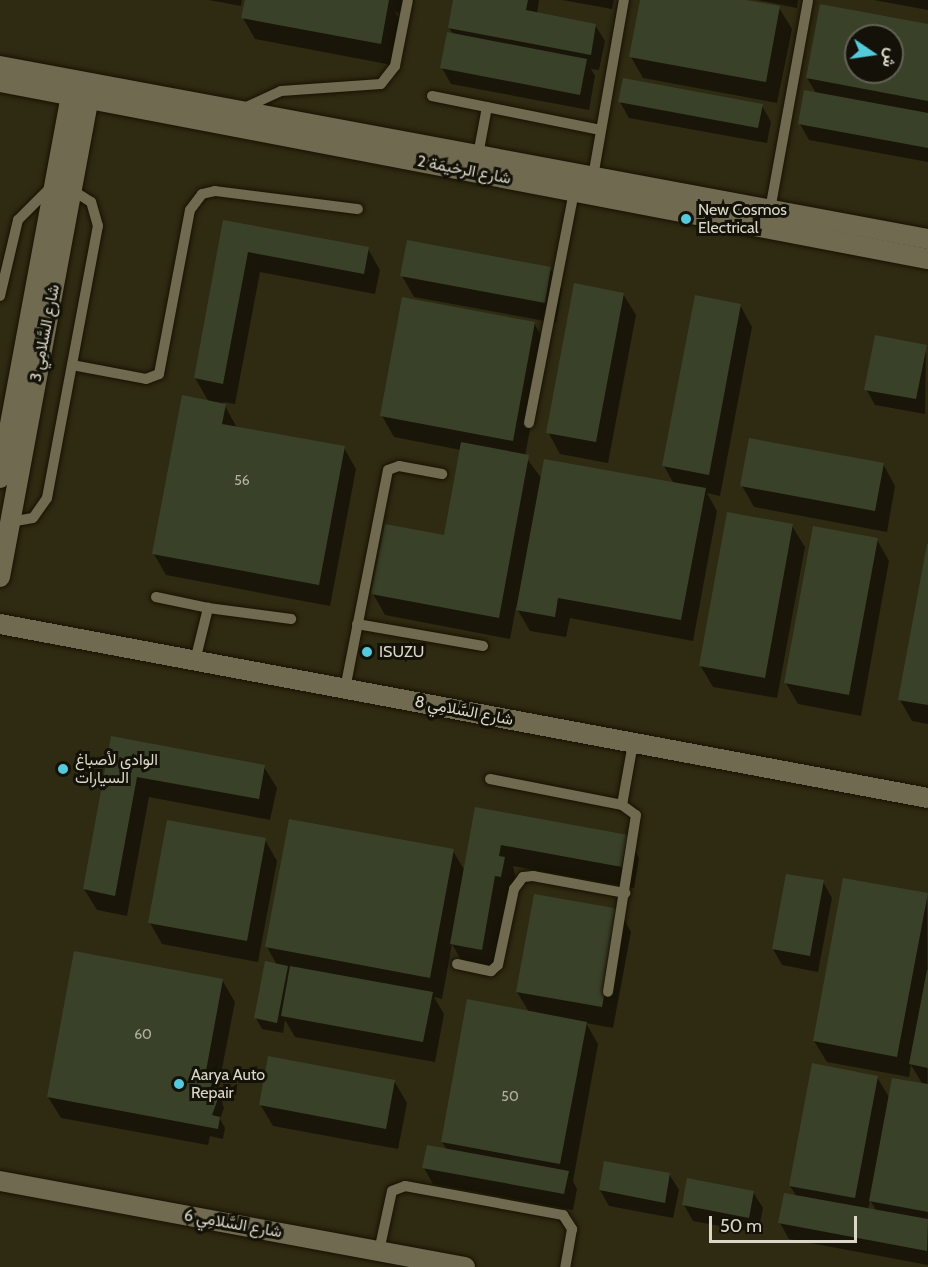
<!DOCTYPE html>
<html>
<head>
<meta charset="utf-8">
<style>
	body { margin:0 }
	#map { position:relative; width:928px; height:1267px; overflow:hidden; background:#2f2a12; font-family:Cabin,Vazirmatn,sans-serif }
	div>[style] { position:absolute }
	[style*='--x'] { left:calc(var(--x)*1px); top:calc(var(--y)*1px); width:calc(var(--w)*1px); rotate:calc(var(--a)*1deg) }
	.shadow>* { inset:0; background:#0007 }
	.building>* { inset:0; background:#3a4129 }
	.roads { filter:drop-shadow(0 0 2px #171200) drop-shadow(0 0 2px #171200) }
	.lane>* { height:10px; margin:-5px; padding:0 5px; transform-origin:5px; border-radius:5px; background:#6f6a50 }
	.street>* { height:20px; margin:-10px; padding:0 10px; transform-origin:10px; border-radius:10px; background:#6f6a50 }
	.dots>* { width:16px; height:16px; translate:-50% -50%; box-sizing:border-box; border:3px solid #141208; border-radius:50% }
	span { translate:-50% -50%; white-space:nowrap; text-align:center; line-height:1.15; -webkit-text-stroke:6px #141208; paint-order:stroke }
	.number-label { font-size:14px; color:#b2b2a1 }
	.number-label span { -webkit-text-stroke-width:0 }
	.street-label { font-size:16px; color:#dad7c9 }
	.poi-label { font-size:16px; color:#dad7c9 }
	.left { translate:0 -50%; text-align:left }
	.north { position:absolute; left:844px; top:24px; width:60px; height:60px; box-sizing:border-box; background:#141208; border:2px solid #636155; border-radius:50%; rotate:103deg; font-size:16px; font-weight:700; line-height:24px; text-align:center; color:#dad7c9 }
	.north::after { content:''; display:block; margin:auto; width:21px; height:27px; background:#54cadd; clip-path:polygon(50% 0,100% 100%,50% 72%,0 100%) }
	.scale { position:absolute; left:709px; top:1216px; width:148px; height:27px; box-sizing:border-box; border:3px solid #dad7c9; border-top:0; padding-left:8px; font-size:18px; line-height:21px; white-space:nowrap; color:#dad7c9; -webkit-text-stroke:4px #141208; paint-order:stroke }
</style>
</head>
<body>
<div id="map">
	<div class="shadow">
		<div style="clip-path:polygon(209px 0,242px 0,241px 6px)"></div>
		<div style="clip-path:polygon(246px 0,413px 0,410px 15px,395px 12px,401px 22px,392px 65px,255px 39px,243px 18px)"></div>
		<div style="clip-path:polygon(454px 0,539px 0,537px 14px,595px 25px,605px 41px,599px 70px,591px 69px,595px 76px,589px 110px,451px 84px,442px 68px,454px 35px,449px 28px)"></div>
		<div style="clip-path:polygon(562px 0,614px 0,612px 9px)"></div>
		<div style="clip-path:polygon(642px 0,738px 0,779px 8px,792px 29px,777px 103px,643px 78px,631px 57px)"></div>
		<div style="clip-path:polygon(757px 0,798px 0,797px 8px)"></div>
		<div style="clip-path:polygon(874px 0,928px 0,928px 10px)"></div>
		<div style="clip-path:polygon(evenodd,821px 6px,928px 26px,928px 162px,809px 140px,800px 124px,816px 93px,807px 78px,821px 6px,856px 36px,892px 36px,892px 72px,856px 72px,856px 36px)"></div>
		<div style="clip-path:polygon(620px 102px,762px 106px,771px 122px,767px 143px,629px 118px)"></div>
		<div style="clip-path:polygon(224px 222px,368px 249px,380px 270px,375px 294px,260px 272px,235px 404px,223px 402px,237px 428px,344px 448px,356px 469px,330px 606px,166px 575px,154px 554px,209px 402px,195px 378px)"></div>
		<div style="clip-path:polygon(550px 268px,562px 289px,556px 323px,414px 297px,402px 276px)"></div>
		<div style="clip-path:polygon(623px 294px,636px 315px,608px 463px,560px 454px,548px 432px)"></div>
		<div style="clip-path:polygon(740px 305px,752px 327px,720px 496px,707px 493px,717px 511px,693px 641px,570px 618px,566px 637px,530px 631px,516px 607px,510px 639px,385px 615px,373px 594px,445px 537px,461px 450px,394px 437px,382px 416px,534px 323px,546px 345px,525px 456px,542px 479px,674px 484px,664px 466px)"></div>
		<div style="clip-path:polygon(926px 346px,925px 414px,875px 405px,866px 389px)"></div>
		<div style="clip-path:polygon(883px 464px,895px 486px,887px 532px,754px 507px,742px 486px)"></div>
		<div style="clip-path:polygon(792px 526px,805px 547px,777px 698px,713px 687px,700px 665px)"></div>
		<div style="clip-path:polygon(877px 540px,889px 561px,861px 716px,798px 704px,786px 683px)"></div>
		<div style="clip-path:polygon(928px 546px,928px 724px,912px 721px,900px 700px)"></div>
		<div style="clip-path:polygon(112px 738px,264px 767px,277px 788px,270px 820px,149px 797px,127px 916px,97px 910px,84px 889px)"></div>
		<div style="clip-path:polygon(476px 809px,627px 837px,639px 858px,634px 888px,513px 866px,516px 879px,494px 971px,464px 965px,452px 944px,442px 999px,434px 997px,444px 1014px,435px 1062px,295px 1037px,285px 1020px,283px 1033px,262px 1029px,256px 1018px,277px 965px,267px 947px,453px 851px,465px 871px)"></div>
		<div style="clip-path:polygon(265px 840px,277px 861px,258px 962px,162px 944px,150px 923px)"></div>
		<div style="clip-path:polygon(823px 882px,832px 898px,818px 972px,782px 965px,773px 949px)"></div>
		<div style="clip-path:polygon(evenodd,927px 895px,928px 1265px,789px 1239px,780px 1223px,797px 1197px,790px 1186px,877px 1077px,890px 1099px,923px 1085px,911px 1065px,909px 1077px,827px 1062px,814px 1041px,927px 895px,870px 1200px,877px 1212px,868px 1210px,870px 1200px)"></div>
		<div style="clip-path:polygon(619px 911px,631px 932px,613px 1028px,586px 1023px,598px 1044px,573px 1181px,577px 1189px,573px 1210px,433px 1184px,424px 1168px,447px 1150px,442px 1142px,529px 1012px,517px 992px)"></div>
		<div style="clip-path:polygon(222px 980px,235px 1002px,218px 1089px,224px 1108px,220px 1119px,225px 1128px,223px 1139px,210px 1136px,208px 1145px,61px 1118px,48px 1097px)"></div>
		<div style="clip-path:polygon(394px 1081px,407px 1103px,398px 1149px,273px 1126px,260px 1104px)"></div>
		<div style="clip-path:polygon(669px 1174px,679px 1190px,673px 1218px,609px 1206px,600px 1190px)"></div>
		<div style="clip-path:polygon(753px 1192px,763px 1208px,758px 1233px,693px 1221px,684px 1205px)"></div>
	</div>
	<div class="building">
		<div style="clip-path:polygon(245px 0,389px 0,381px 44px,241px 18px)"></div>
		<div style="clip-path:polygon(453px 0,528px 0,526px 10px,596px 24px,591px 55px,448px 28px)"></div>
		<div style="clip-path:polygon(640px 0,746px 0,780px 6px,766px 82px,629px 57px)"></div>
		<div style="clip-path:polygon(evenodd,820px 4px,928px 24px,928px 101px,806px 78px,820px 4px,856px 36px,892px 36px,892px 72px,856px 72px,856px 36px)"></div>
		<div style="clip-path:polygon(447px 32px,587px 59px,580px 95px,440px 68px)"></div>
		<div style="clip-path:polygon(623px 78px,763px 104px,758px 128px,618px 102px)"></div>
		<div style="clip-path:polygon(804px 90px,928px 113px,928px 148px,798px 124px)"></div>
		<div style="clip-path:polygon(223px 220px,369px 247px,364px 274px,248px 252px,223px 384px,194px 378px)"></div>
		<div style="clip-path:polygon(407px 240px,551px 267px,545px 303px,400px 276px)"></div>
		<div style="clip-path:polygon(574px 283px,624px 293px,596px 442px,546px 433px)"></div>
		<div style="clip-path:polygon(695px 295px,741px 304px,709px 475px,662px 466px)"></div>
		<div style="clip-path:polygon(402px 297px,535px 322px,513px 441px,380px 416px)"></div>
		<div style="clip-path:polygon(875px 335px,927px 345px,916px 399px,864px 390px)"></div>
		<div style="clip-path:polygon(182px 395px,226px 404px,222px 424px,345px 446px,319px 585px,152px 554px)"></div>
		<div style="clip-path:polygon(749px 438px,884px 463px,875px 511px,740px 486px)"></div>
		<div style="clip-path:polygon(461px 442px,529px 455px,499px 618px,371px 594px,385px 524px,444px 535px)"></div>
		<div style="clip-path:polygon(544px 459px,706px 488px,681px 620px,558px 598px,555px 617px,516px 610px)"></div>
		<div style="clip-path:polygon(727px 512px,793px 524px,765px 678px,699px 666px)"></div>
		<div style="clip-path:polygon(813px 526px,878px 538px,849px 695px,784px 683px)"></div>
		<div style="clip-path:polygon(927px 544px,928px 544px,928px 705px,898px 700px)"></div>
		<div style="clip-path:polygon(111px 736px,265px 765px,259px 799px,137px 777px,115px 896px,83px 889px)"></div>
		<div style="clip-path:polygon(475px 807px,628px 835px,622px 867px,501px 845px,499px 856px,505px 857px,501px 877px,495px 876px,482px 950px,450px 944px)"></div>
		<div style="clip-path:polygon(289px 819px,454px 849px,430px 978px,265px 947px)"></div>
		<div style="clip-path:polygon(167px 820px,266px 838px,247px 941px,148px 923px)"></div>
		<div style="clip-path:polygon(786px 874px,824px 880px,810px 956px,772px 949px)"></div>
		<div style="clip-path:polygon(843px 878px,928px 893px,897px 1057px,813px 1041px)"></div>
		<div style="clip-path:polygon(534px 894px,620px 909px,602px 1007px,516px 992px)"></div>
		<div style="clip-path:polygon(74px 951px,223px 979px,204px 1082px,217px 1084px,215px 1095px,219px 1096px,212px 1115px,220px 1117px,218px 1129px,47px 1097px)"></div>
		<div style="clip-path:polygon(265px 961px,288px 966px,277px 1023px,254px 1018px)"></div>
		<div style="clip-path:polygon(290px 966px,433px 992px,423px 1042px,281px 1016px)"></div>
		<div style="clip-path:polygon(927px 970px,928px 970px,928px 1068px,909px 1064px)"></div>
		<div style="clip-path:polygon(467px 999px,587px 1022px,560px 1164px,441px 1142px)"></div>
		<div style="clip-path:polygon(268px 1056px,395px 1080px,386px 1129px,259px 1105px)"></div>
		<div style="clip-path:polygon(812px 1063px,878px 1076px,855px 1198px,789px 1186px)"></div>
		<div style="clip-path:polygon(892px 1078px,928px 1084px,928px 1212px,869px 1201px)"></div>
		<div style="clip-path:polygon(427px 1145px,569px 1171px,564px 1194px,422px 1168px)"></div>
		<div style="clip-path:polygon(604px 1161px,670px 1173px,665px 1203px,599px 1190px)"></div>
		<div style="clip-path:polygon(687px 1178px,754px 1191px,749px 1218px,682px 1205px)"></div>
		<div style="clip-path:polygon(784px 1193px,928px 1219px,927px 1251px,778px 1223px)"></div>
	</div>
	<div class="roads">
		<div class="lane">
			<div style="--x:432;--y:96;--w:172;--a:11.4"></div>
			<div style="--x:242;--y:109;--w:43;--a:-24.8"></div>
			<div style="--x:281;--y:91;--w:100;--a:-4"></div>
			<div style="--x:381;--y:84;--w:23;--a:-52"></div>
			<div style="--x:395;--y:66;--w:67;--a:-78.9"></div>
			<div style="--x:478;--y:155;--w:49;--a:-79.4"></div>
			<div style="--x:593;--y:177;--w:180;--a:-80.1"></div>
			<div style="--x:770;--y:210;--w:213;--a:-79.7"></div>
			<div style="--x:0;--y:296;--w:78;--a:-76.7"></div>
			<div style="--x:18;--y:220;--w:48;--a:-45"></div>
			<div style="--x:72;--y:365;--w:75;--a:10.7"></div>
			<div style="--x:146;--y:379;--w:14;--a:-21"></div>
			<div style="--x:159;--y:374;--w:167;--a:-79.3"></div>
			<div style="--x:190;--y:210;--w:20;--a:-53"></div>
			<div style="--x:202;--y:194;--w:13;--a:-13"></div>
			<div style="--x:215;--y:191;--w:144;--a:7.2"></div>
			<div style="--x:529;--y:423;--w:236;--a:-79"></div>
			<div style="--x:10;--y:522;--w:23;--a:-10"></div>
			<div style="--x:33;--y:518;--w:24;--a:-55"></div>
			<div style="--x:47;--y:498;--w:277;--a:-79.4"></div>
			<div style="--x:98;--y:226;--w:25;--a:-106"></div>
			<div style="--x:91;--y:202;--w:22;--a:-148"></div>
			<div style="--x:156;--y:597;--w:53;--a:11.9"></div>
			<div style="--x:357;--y:624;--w:128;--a:9.9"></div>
			<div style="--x:195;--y:661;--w:55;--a:-76.2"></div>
			<div style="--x:208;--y:608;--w:84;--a:7.5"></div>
			<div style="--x:345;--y:689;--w:223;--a:-78.9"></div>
			<div style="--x:388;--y:470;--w:12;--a:-20"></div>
			<div style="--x:399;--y:466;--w:44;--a:10.5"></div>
			<div style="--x:490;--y:779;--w:135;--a:11.1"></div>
			<div style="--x:622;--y:805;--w:17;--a:36"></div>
			<div style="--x:636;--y:815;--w:179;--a:99"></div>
			<div style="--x:622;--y:805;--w:63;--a:-79.9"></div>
			<div style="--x:457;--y:964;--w:35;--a:12"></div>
			<div style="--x:491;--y:971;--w:9;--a:-41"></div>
			<div style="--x:498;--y:965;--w:78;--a:-78.1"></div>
			<div style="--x:514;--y:889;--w:15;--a:-53"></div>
			<div style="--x:523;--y:877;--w:10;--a:-6"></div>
			<div style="--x:533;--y:876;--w:94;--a:10.5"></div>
			<div style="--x:379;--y:1251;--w:61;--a:-77.8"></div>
			<div style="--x:392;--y:1191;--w:14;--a:-21"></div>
			<div style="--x:405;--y:1186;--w:161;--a:10.4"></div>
			<div style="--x:563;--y:1215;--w:17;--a:57"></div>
			<div style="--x:572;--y:1229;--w:39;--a:100"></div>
		</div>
		<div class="street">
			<div style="--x:0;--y:66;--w:944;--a:10.56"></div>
			<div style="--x:0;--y:82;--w:945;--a:10.8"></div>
			<div style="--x:0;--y:478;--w:390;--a:-79.5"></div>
			<div style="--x:71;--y:95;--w:12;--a:-24"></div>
			<div style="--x:0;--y:577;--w:487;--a:-79.5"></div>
			<div style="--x:89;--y:98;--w:11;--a:-112"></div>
			<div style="--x:0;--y:624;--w:944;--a:10.62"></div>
			<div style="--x:0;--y:1181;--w:473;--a:10.5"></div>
		</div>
	</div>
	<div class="dots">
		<div style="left:686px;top:219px;background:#54cadd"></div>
		<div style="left:367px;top:652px;background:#54cadd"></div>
		<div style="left:63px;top:769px;background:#54cadd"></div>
		<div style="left:179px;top:1084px;background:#54cadd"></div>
	</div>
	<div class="number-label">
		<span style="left:242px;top:480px">56</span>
		<span style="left:143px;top:1034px">60</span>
		<span style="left:510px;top:1096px">50</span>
	</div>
	<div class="street-label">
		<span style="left:464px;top:170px;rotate:11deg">شارع الرخيمَة 2</span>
		<span style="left:45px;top:333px;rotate:-79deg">شارع السَّلامِي 3</span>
		<span style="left:464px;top:711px;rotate:11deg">شارع السَّلامِي 8</span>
		<span style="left:233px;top:1224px;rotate:10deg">شارع السَّلامِي 6</span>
	</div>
	<div class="poi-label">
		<span class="left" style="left:698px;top:219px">New Cosmos<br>Electrical</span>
		<span class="left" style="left:379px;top:652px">ISUZU</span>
		<span class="left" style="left:75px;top:769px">الوادي لأصباغ<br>السيارات</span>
		<span class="left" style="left:191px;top:1084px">Aarya Auto<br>Repair</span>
	</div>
	<div class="north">ش</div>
	<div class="scale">50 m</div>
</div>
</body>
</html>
